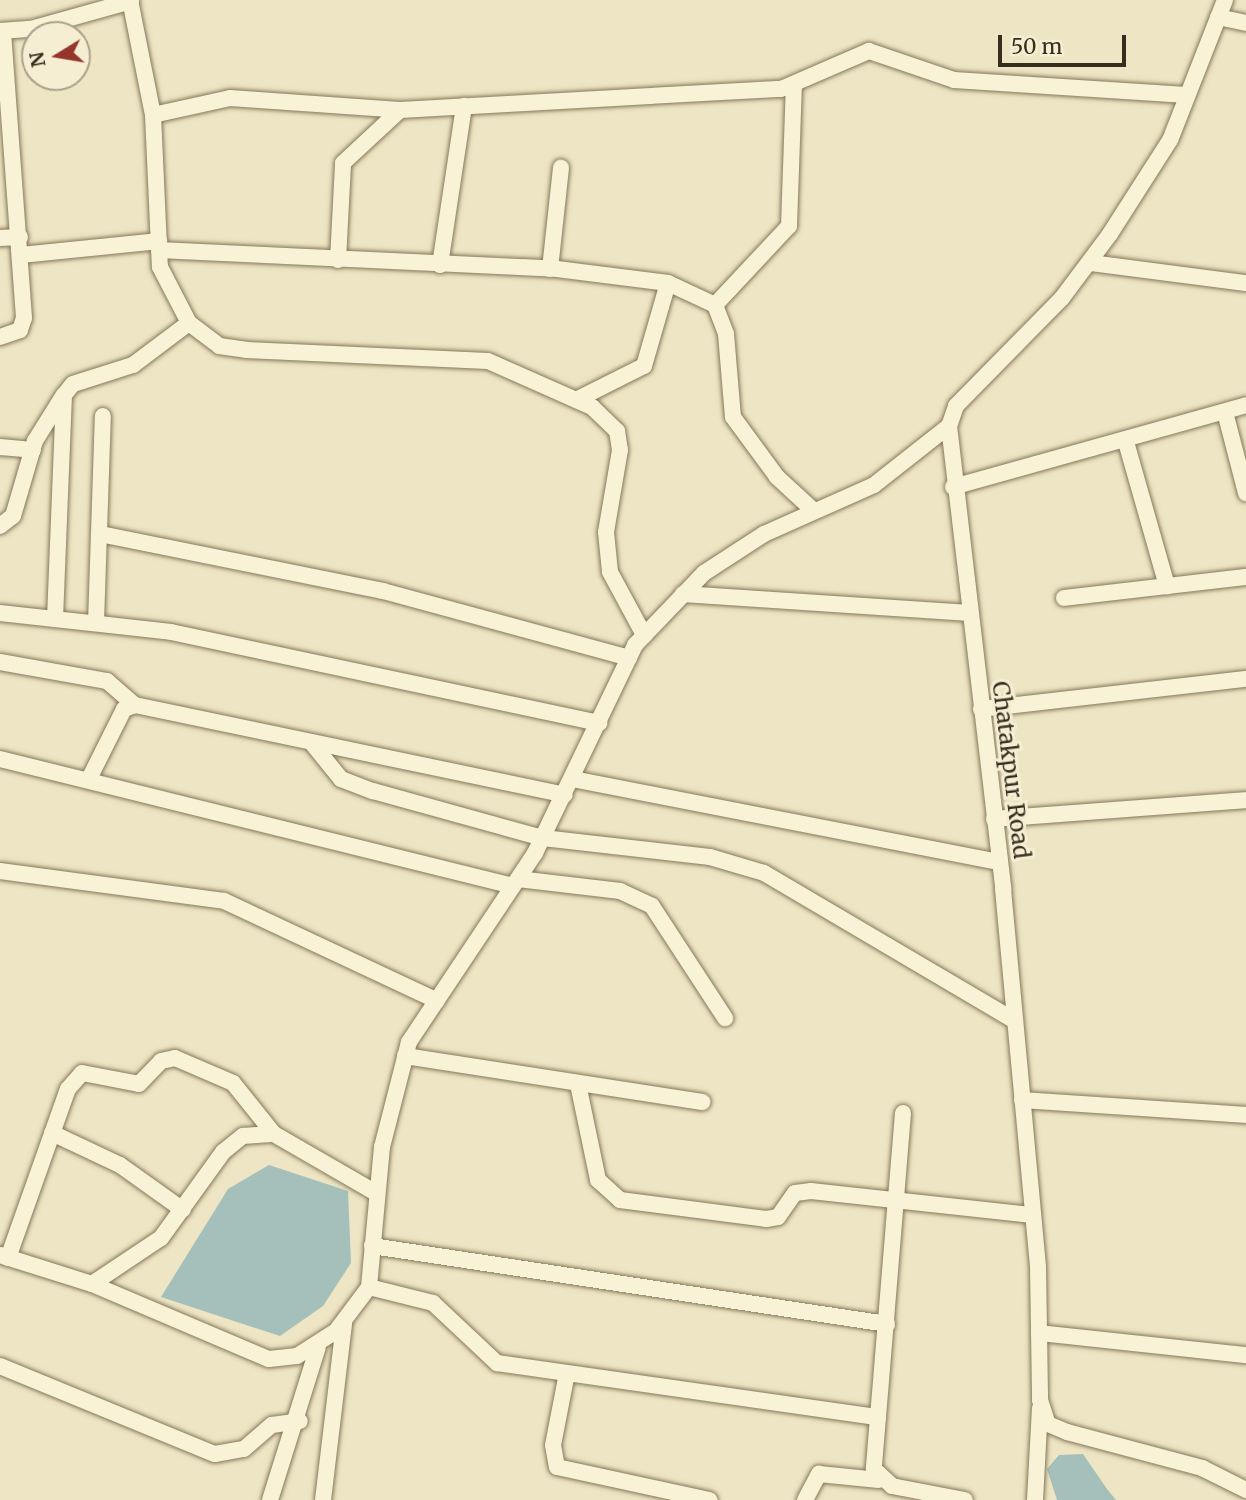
<!DOCTYPE html>
<html>
<head>
<meta charset="utf-8">
<style>
	body { margin:0 }
	#map { position:relative; width:1246px; height:1500px; overflow:hidden; background:#ede5c3; font-family:Merriweather,serif }
	div>[style] { position:absolute }
	[style*='--x'] { left:calc(var(--x)*1px); top:calc(var(--y)*1px); width:calc(var(--w)*1px); rotate:calc(var(--a)*1deg) }
	.water>* { inset:0; background:#a5c0bb }
	.roads { filter:drop-shadow(0 0 2px #87775a) drop-shadow(0 0 2px #87775a) }
	.street>* { height:16px; margin:-8px; padding:0 8px; transform-origin:8px; border-radius:8px; background:#f8f2d6 }
	span { translate:-50% -50%; white-space:nowrap; text-align:center; line-height:1.15; -webkit-text-stroke:6px #f5eed2; paint-order:stroke }
	.street-label { font-size:23px; color:#372d1e }
	.north { position:absolute; left:21px; top:21px; width:70px; height:70px; box-sizing:border-box; background:#f5eed2; border:2px solid #a9a18a; border-radius:50%; rotate:259deg; font-size:19px; font-weight:700; line-height:28px; text-align:center; color:#372d1e }
	.north::after { content:''; display:block; margin:auto; width:24px; height:32px; background:#95362b; clip-path:polygon(50% 0,100% 100%,50% 72%,0 100%) }
	.scale { position:absolute; left:998px; top:35px; width:128px; height:32px; box-sizing:border-box; border:4px solid #372d1e; border-top:0; padding-left:9px; font-size:21px; line-height:24px; white-space:nowrap; color:#372d1e; -webkit-text-stroke:5px #f5eed2; paint-order:stroke }
</style>
</head>
<body>
<div id="map">
	<div class="water">
		<div style="clip-path:polygon(269px 1165px,348px 1191px,351px 1263px,323px 1306px,280px 1336px,161px 1297px,228px 1189px)"></div>
		<div style="clip-path:polygon(1083px 1454px,1107px 1489px,1116px 1500px,1057px 1500px,1047px 1469px,1059px 1455px)"></div>
	</div>
	<div class="roads">
		<div class="street">
			<div style="--x:130;--y:0;--w:117;--a:78.7"></div>
			<div style="--x:153;--y:115;--w:152;--a:87.4"></div>
			<div style="--x:160;--y:267;--w:63;--a:62.6"></div>
			<div style="--x:189;--y:323;--w:38;--a:37"></div>
			<div style="--x:219;--y:346;--w:27;--a:8"></div>
			<div style="--x:246;--y:350;--w:242;--a:2.6"></div>
			<div style="--x:488;--y:361;--w:114;--a:23.9"></div>
			<div style="--x:592;--y:407;--w:35;--a:44"></div>
			<div style="--x:617;--y:431;--w:19;--a:81"></div>
			<div style="--x:620;--y:450;--w:83;--a:99.7"></div>
			<div style="--x:606;--y:532;--w:40;--a:84.3"></div>
			<div style="--x:610;--y:572;--w:72;--a:61.6"></div>
			<div style="--x:1225;--y:0;--w:150;--a:111.4"></div>
			<div style="--x:1170;--y:140;--w:112;--a:122.6"></div>
			<div style="--x:1110;--y:234;--w:80;--a:126.9"></div>
			<div style="--x:1062;--y:298;--w:151;--a:134.5"></div>
			<div style="--x:956;--y:406;--w:21;--a:109"></div>
			<div style="--x:949;--y:426;--w:466;--a:83.3"></div>
			<div style="--x:1003;--y:889;--w:380;--a:84.7"></div>
			<div style="--x:1038;--y:1267;--w:133;--a:89.1"></div>
			<div style="--x:1040;--y:1400;--w:25;--a:72"></div>
			<div style="--x:1048;--y:1424;--w:21;--a:23"></div>
			<div style="--x:1067;--y:1432;--w:140;--a:14.9"></div>
			<div style="--x:1202;--y:1468;--w:49;--a:26.6"></div>
			<div style="--x:1218;--y:17;--w:29;--a:12"></div>
			<div style="--x:0;--y:31;--w:31;--a:-4"></div>
			<div style="--x:31;--y:29;--w:104;--a:-15.6"></div>
			<div style="--x:153;--y:115;--w:79;--a:-12.4"></div>
			<div style="--x:230;--y:98;--w:170;--a:4"></div>
			<div style="--x:400;--y:110;--w:382;--a:-3.2"></div>
			<div style="--x:781;--y:89;--w:96;--a:-23.4"></div>
			<div style="--x:869;--y:51;--w:90;--a:18.8"></div>
			<div style="--x:954;--y:80;--w:233;--a:3.7"></div>
			<div style="--x:0;--y:238;--w:20;--a:-3"></div>
			<div style="--x:159;--y:250;--w:398;--a:2.7"></div>
			<div style="--x:557;--y:269;--w:112;--a:7.2"></div>
			<div style="--x:668;--y:283;--w:52;--a:25.1"></div>
			<div style="--x:715;--y:305;--w:31;--a:69"></div>
			<div style="--x:726;--y:334;--w:83;--a:85.2"></div>
			<div style="--x:733;--y:417;--w:74;--a:53.7"></div>
			<div style="--x:777;--y:477;--w:50;--a:42.6"></div>
			<div style="--x:21;--y:255;--w:139;--a:-5.8"></div>
			<div style="--x:338;--y:260;--w:97;--a:-87"></div>
			<div style="--x:343;--y:163;--w:78;--a:-42.9"></div>
			<div style="--x:1091;--y:263;--w:156;--a:7.4"></div>
			<div style="--x:440;--y:265;--w:161;--a:-81.4"></div>
			<div style="--x:550;--y:269;--w:102;--a:-83.8"></div>
			<div style="--x:715;--y:305;--w:108;--a:-46.9"></div>
			<div style="--x:789;--y:226;--w:140;--a:-88"></div>
			<div style="--x:0;--y:337;--w:21;--a:-19"></div>
			<div style="--x:20;--y:330;--w:13;--a:-72"></div>
			<div style="--x:24;--y:318;--w:287;--a:-94.2"></div>
			<div style="--x:576;--y:400;--w:76;--a:-26.6"></div>
			<div style="--x:644;--y:366;--w:86;--a:-73.9"></div>
			<div style="--x:1225;--y:412;--w:84;--a:75.5"></div>
			<div style="--x:1126;--y:442;--w:150;--a:74.1"></div>
			<div style="--x:0;--y:447;--w:33;--a:5"></div>
			<div style="--x:953;--y:487;--w:304;--a:-15.6"></div>
			<div style="--x:0;--y:526;--w:16;--a:-38"></div>
			<div style="--x:13;--y:516;--w:78;--a:-73.7"></div>
			<div style="--x:35;--y:441;--w:53;--a:-58.1"></div>
			<div style="--x:100;--y:534;--w:289;--a:11.4"></div>
			<div style="--x:383;--y:591;--w:255;--a:15.2"></div>
			<div style="--x:683;--y:594;--w:287;--a:3.8"></div>
			<div style="--x:1064;--y:598;--w:183;--a:-6.6"></div>
			<div style="--x:0;--y:613;--w:172;--a:6.3"></div>
			<div style="--x:171;--y:632;--w:438;--a:12"></div>
			<div style="--x:55;--y:619;--w:224;--a:-87.7"></div>
			<div style="--x:64;--y:395;--w:14;--a:-51"></div>
			<div style="--x:73;--y:384;--w:63;--a:-17.6"></div>
			<div style="--x:133;--y:365;--w:70;--a:-36.9"></div>
			<div style="--x:96;--y:623;--w:207;--a:-88.1"></div>
			<div style="--x:0;--y:662;--w:109;--a:10.1"></div>
			<div style="--x:107;--y:681;--w:37;--a:41"></div>
			<div style="--x:981;--y:709;--w:267;--a:-6.5"></div>
			<div style="--x:311;--y:742;--w:48;--a:51"></div>
			<div style="--x:341;--y:779;--w:34;--a:21"></div>
			<div style="--x:373;--y:791;--w:176;--a:15.5"></div>
			<div style="--x:543;--y:838;--w:168;--a:6.5"></div>
			<div style="--x:710;--y:857;--w:56;--a:16.5"></div>
			<div style="--x:764;--y:873;--w:291;--a:30.5"></div>
			<div style="--x:0;--y:759;--w:528;--a:13.9"></div>
			<div style="--x:89;--y:779;--w:78;--a:-63.4"></div>
			<div style="--x:124;--y:709;--w:12;--a:-20"></div>
			<div style="--x:135;--y:705;--w:439;--a:11.8"></div>
			<div style="--x:572;--y:779;--w:435;--a:11"></div>
			<div style="--x:994;--y:819;--w:253;--a:-4.3"></div>
			<div style="--x:0;--y:871;--w:226;--a:7.6"></div>
			<div style="--x:224;--y:901;--w:235;--a:25.1"></div>
			<div style="--x:518;--y:879;--w:103;--a:6.7"></div>
			<div style="--x:620;--y:891;--w:35;--a:25"></div>
			<div style="--x:652;--y:906;--w:134;--a:56.9"></div>
			<div style="--x:405;--y:1056;--w:301;--a:8.8"></div>
			<div style="--x:578;--y:1084;--w:98;--a:78.2"></div>
			<div style="--x:598;--y:1180;--w:30;--a:42"></div>
			<div style="--x:620;--y:1200;--w:147;--a:7.4"></div>
			<div style="--x:766;--y:1219;--w:12;--a:-9"></div>
			<div style="--x:778;--y:1217;--w:29;--a:-55"></div>
			<div style="--x:795;--y:1193;--w:16;--a:-7"></div>
			<div style="--x:811;--y:1191;--w:223;--a:6.2"></div>
			<div style="--x:1022;--y:1100;--w:225;--a:3.8"></div>
			<div style="--x:903;--y:1113;--w:357;--a:94.7"></div>
			<div style="--x:874;--y:1469;--w:25;--a:43"></div>
			<div style="--x:892;--y:1486;--w:74;--a:10.9"></div>
			<div style="--x:52;--y:1133;--w:75;--a:25.2"></div>
			<div style="--x:120;--y:1165;--w:77;--a:35.5"></div>
			<div style="--x:372;--y:1246;--w:521;--a:8.61"></div>
			<div style="--x:0;--y:1255;--w:96;--a:17.5"></div>
			<div style="--x:92;--y:1284;--w:192;--a:23"></div>
			<div style="--x:269;--y:1359;--w:28;--a:-6"></div>
			<div style="--x:297;--y:1356;--w:46;--a:-32.7"></div>
			<div style="--x:336;--y:1331;--w:55;--a:-53.1"></div>
			<div style="--x:369;--y:1287;--w:141;--a:-84.7"></div>
			<div style="--x:382;--y:1147;--w:108;--a:-75.6"></div>
			<div style="--x:409;--y:1042;--w:227;--a:-56.3"></div>
			<div style="--x:535;--y:853;--w:231;--a:-64.3"></div>
			<div style="--x:635;--y:645;--w:100;--a:-46.2"></div>
			<div style="--x:704;--y:573;--w:72;--a:-33"></div>
			<div style="--x:764;--y:534;--w:120;--a:-24"></div>
			<div style="--x:874;--y:485;--w:95;--a:-38.2"></div>
			<div style="--x:8;--y:1258;--w:179;--a:-70.5"></div>
			<div style="--x:68;--y:1089;--w:21;--a:-49"></div>
			<div style="--x:82;--y:1073;--w:58;--a:10.9"></div>
			<div style="--x:139;--y:1084;--w:32;--a:-46"></div>
			<div style="--x:161;--y:1061;--w:14;--a:-12"></div>
			<div style="--x:175;--y:1058;--w:63;--a:23.3"></div>
			<div style="--x:233;--y:1083;--w:65;--a:51.2"></div>
			<div style="--x:92;--y:1284;--w:83;--a:-33.7"></div>
			<div style="--x:161;--y:1238;--w:106;--a:-54.2"></div>
			<div style="--x:223;--y:1152;--w:26;--a:-39"></div>
			<div style="--x:243;--y:1136;--w:31;--a:-4"></div>
			<div style="--x:274;--y:1134;--w:118;--a:30"></div>
			<div style="--x:369;--y:1287;--w:66;--a:14"></div>
			<div style="--x:433;--y:1303;--w:88;--a:43.2"></div>
			<div style="--x:497;--y:1363;--w:385;--a:8.1"></div>
			<div style="--x:1039;--y:1333;--w:208;--a:6.1"></div>
			<div style="--x:0;--y:1366;--w:232;--a:22.3"></div>
			<div style="--x:215;--y:1454;--w:29;--a:-10"></div>
			<div style="--x:244;--y:1449;--w:37;--a:-41"></div>
			<div style="--x:272;--y:1425;--w:28;--a:-8"></div>
			<div style="--x:567;--y:1373;--w:73;--a:101"></div>
			<div style="--x:553;--y:1445;--w:22;--a:80"></div>
			<div style="--x:557;--y:1467;--w:156;--a:12.2"></div>
			<div style="--x:270;--y:1500;--w:160;--a:-72.6"></div>
			<div style="--x:323;--y:1500;--w:178;--a:-83.2"></div>
			<div style="--x:805;--y:1500;--w:30;--a:-62"></div>
			<div style="--x:819;--y:1474;--w:60;--a:5.7"></div>
			<div style="--x:1035;--y:1500;--w:92;--a:-86.9"></div>
		</div>
	</div>
	<div class="street-label">
		<span style="left:1011px;top:770px;rotate:83deg">Chatakpur Road</span>
	</div>
	<div class="north">N</div>
	<div class="scale">50 m</div>
</div>
</body>
</html>
